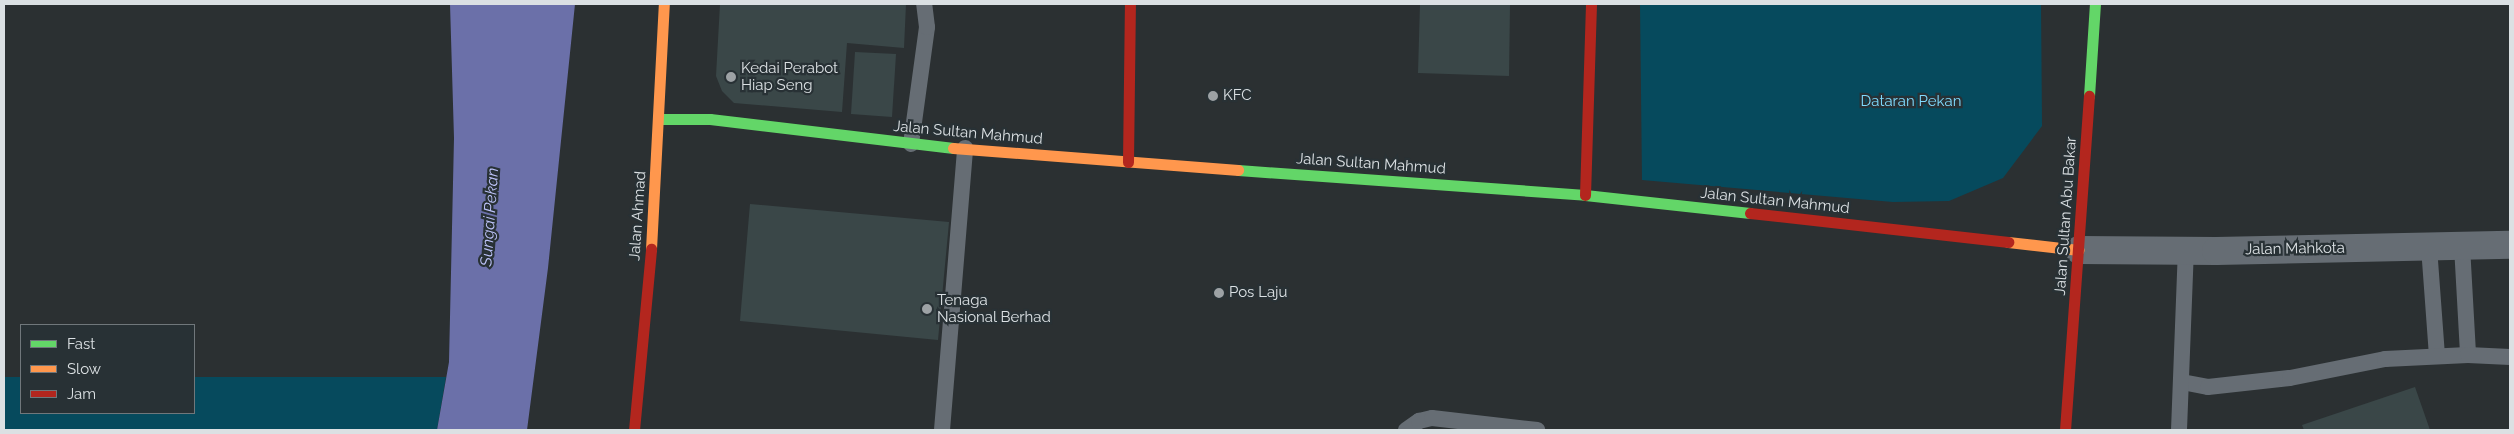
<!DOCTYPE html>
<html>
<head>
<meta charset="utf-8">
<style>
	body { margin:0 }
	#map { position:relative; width:2514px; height:434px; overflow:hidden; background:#2b3032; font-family:Raleway,sans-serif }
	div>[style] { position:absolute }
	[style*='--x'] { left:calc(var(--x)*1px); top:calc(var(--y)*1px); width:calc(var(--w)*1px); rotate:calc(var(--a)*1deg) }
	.green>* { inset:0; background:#064a5d }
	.water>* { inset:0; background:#6b70a9 }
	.building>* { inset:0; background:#3a4748 }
	.lane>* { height:16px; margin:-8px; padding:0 8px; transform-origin:8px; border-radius:8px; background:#666d74 }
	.street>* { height:28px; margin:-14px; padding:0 14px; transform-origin:14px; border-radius:14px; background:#666d74 }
	.fast>* { height:11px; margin:-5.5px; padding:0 5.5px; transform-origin:5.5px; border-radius:5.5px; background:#63d668 }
	.slow>* { height:11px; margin:-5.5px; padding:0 5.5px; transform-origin:5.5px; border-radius:5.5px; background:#ff974d }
	.jam>* { height:11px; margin:-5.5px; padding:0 5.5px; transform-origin:5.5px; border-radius:5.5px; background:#b3261e }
	.dots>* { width:14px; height:14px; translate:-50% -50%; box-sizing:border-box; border:2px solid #283135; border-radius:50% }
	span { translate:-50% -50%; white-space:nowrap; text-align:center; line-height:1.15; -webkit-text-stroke:4.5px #283135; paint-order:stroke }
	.poi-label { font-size:15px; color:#dbe0e3 }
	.left { translate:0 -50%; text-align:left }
	.park-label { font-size:15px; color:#7fdbfe }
	.street-label { font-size:15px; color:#dbe0e3 }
	.water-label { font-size:16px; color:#bdc3f9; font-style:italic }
	.frame { position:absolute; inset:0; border:5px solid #dbe0e3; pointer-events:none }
	.legend { position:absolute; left:20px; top:324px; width:175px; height:90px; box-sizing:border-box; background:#283135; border:1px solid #70777b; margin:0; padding:6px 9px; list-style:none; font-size:15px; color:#dbe0e3 }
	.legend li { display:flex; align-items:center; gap:10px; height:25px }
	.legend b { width:25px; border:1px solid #70777b }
</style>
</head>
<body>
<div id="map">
	<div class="green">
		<div style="clip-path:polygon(1640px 4px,2041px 4px,2042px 126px,2003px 178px,1949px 201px,1893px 202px,1642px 180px)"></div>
		<div style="clip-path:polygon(4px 377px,21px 377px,21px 413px,194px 413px,194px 377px,446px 377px,437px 430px,4px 430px)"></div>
	</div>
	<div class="water">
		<div style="clip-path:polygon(450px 4px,575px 4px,548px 268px,527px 430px,437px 430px,449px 362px,454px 138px)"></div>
	</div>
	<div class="building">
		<div style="clip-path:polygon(720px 4px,906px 4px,904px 48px,847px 43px,842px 112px,734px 103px,722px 91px,716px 76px)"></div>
		<div style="clip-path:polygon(1420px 4px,1510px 4px,1509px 76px,1418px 73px)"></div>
		<div style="clip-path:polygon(855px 52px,896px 54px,892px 117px,851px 114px)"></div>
		<div style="clip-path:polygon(750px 204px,949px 222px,938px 340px,740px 321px)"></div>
		<div style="clip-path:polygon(2415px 387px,2430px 430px,2304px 430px,2302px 425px)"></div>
	</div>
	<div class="lane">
		<div style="--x:911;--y:144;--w:118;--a:-82.2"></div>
		<div style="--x:927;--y:27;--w:23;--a:-97"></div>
		<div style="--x:2462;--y:246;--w:109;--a:86.8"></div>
		<div style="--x:2429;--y:247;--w:109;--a:85.8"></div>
		<div style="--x:2182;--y:382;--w:26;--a:11"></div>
		<div style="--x:2208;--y:387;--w:82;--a:-6.3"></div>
		<div style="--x:2290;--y:378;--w:97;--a:-11.3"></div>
		<div style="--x:2385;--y:359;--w:83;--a:-2.8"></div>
		<div style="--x:2468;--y:355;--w:42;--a:2.7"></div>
		<div style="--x:942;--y:430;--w:283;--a:-85.3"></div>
		<div style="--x:1406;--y:430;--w:16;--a:-35"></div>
		<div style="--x:1419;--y:421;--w:13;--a:-13"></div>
		<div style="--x:1432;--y:418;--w:106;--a:6.5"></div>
		<div style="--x:2179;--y:430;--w:179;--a:-87.8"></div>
	</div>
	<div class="street">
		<div style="--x:2079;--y:250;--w:137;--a:0.4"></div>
		<div style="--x:2216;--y:251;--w:294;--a:-1.2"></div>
	</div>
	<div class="fast">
		<div style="--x:2089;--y:96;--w:92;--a:-86.3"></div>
		<div style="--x:660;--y:119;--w:50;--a:0"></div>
		<div style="--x:710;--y:119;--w:245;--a:6.8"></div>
		<div style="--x:1238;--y:170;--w:348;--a:4.1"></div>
		<div style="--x:1585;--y:195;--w:166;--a:6.2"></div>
	</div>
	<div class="slow">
		<div style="--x:953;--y:148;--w:286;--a:4.4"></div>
		<div style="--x:2008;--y:242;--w:71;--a:6.4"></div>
		<div style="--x:651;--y:249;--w:245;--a:-87"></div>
	</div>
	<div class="jam">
		<div style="--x:1128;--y:162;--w:158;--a:-89.3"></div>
		<div style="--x:1585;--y:195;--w:191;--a:-88.2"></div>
		<div style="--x:1750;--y:213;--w:260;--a:6.4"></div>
		<div style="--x:634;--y:430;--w:182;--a:-84.6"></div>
		<div style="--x:2065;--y:430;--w:335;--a:-85.9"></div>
	</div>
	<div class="dots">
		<div style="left:731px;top:77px;background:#9da2a5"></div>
		<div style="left:1213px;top:96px;background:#9da2a5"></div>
		<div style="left:1219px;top:293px;background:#9da2a5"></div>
		<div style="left:927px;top:309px;background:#9da2a5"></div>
	</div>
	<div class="poi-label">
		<span class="left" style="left:741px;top:77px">Kedai Perabot<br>Hiap Seng</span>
		<span class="left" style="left:1223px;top:96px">KFC</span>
		<span class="left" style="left:1229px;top:293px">Pos Laju</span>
		<span class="left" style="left:937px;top:309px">Tenaga<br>Nasional Berhad</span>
	</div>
	<div class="park-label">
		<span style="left:1911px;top:102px">Dataran Pekan</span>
	</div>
	<div class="street-label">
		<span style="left:968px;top:133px;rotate:5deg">Jalan Sultan Mahmud</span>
		<span style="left:1371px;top:164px;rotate:4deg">Jalan Sultan Mahmud</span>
		<span style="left:1775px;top:201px;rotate:6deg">Jalan Sultan Mahmud</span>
		<span style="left:638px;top:216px;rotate:-86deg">Jalan Ahmad</span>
		<span style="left:2066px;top:216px;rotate:-86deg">Jalan Sultan Abu Bakar</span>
		<span style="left:2295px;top:249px;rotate:-1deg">Jalan Mahkota</span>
	</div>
	<div class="water-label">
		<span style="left:490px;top:217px;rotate:-86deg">Sungai Pekan</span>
	</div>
	<div class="frame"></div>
	<ul class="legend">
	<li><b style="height:6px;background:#63d668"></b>Fast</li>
	<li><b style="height:6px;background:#ff974d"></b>Slow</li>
	<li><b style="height:6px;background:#b3261e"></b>Jam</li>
	</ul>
</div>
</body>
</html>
